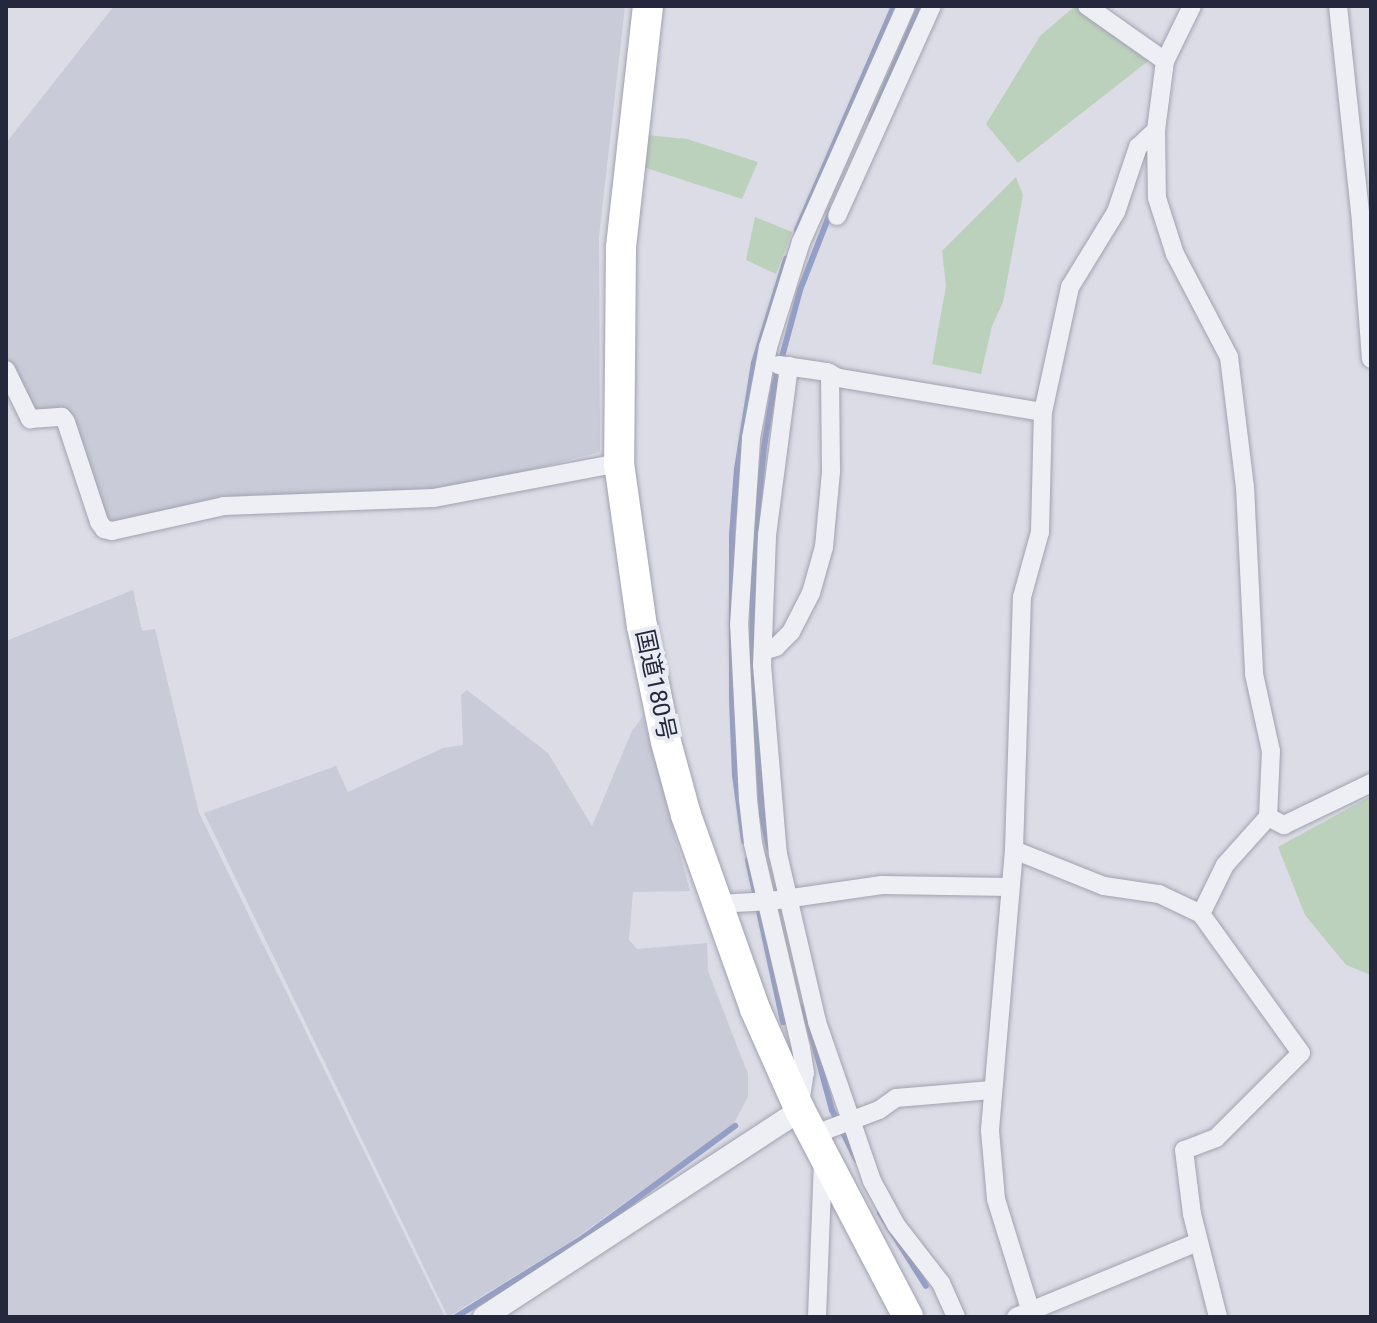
<!DOCTYPE html>
<html>
<head>
<meta charset="utf-8">
<style>
	body { margin:0 }
	#map { position:relative; width:1377px; height:1323px; overflow:hidden; background:#dbdce6; font-family:Roboto,"Noto Sans JP",sans-serif }
	div>[style] { position:absolute }
	[style*='--x'] { left:calc(var(--x)*1px); top:calc(var(--y)*1px); width:calc(var(--w)*1px); rotate:calc(var(--a)*1deg) }
	.built>* { inset:0; background:#c9cbd8 }
	.green>* { inset:0; background:#bcd1bc }
	.stream>* { height:6px; margin:-3px; padding:0 3px; transform-origin:3px; border-radius:3px; background:#949fc8 }
	.roads { filter:drop-shadow(0 0 2px #a1a2b0) drop-shadow(0 0 2px #a1a2b0) }
	.minor>* { height:18px; margin:-9px; padding:0 9px; transform-origin:9px; border-radius:9px; background:#eeeef5 }
	.tertiary>* { height:22px; margin:-11px; padding:0 11px; transform-origin:11px; border-radius:11px; background:#eeeef5 }
	.trunk>* { height:30px; margin:-15px; padding:0 15px; transform-origin:15px; border-radius:15px; background:#fff }
	span { translate:-50% -50%; white-space:nowrap; text-align:center; line-height:1.15; -webkit-text-stroke:8px #eaecf4; paint-order:stroke }
	.street-label { font-size:24px; color:#25273d }
	.frame { position:absolute; inset:0; border:8px solid #25273d; pointer-events:none }
</style>
</head>
<body>
<div id="map">
	<div class="built">
		<div style="clip-path:polygon(114px 6px,625px 6px,599px 237px,600px 452px,451px 490px,250px 495px,118px 522px,104px 517px,71px 416px,31px 409px,6px 358px,6px 143px)"></div>
		<div style="clip-path:polygon(133px 590px,142px 631px,155px 629px,199px 813px,445px 1317px,6px 1317px,6px 641px)"></div>
		<div style="clip-path:polygon(467px 690px,548px 753px,592px 826px,632px 731px,643px 716px,690px 891px,633px 892px,629px 940px,637px 949px,707px 943px,708px 971px,748px 1074px,748px 1097px,733px 1125px,570px 1242px,448px 1317px,204px 813px,336px 766px,348px 792px,443px 748px,463px 745px,461px 695px)"></div>
	</div>
	<div class="green">
		<div style="clip-path:polygon(1075px 6px,1081px 6px,1152px 58px,1018px 163px,986px 124px,1040px 36px)"></div>
		<div style="clip-path:polygon(646px 135px,687px 139px,758px 162px,742px 199px,643px 167px)"></div>
		<div style="clip-path:polygon(1016px 177px,1023px 195px,1003px 302px,992px 326px,981px 374px,932px 364px,946px 286px,942px 251px)"></div>
		<div style="clip-path:polygon(755px 217px,792px 232px,776px 274px,746px 260px)"></div>
		<div style="clip-path:polygon(1371px 796px,1371px 975px,1346px 965px,1305px 915px,1278px 847px)"></div>
	</div>
	<div class="stream">
		<div style="--x:871;--y:120;--w:124;--a:-66.7"></div>
		<div style="--x:797;--y:230;--w:244;--a:-66.6"></div>
		<div style="--x:744;--y:841;--w:67;--a:-97.8"></div>
		<div style="--x:735;--y:775;--w:75;--a:-92.3"></div>
		<div style="--x:732;--y:700;--w:165;--a:-90"></div>
		<div style="--x:732;--y:535;--w:66;--a:-85.7"></div>
		<div style="--x:737;--y:469;--w:107;--a:-80.9"></div>
		<div style="--x:754;--y:363;--w:109;--a:-72.9"></div>
		<div style="--x:769;--y:848;--w:34;--a:-102"></div>
		<div style="--x:762;--y:815;--w:157;--a:-93.6"></div>
		<div style="--x:752;--y:658;--w:111;--a:-89"></div>
		<div style="--x:754;--y:547;--w:100;--a:-84.3"></div>
		<div style="--x:764;--y:447;--w:62;--a:-80.7"></div>
		<div style="--x:774;--y:386;--w:99;--a:-74.8"></div>
		<div style="--x:800;--y:290;--w:85;--a:-68.6"></div>
		<div style="--x:748;--y:860;--w:166;--a:77.8"></div>
		<div style="--x:804;--y:1007;--w:107;--a:74.8"></div>
		<div style="--x:832;--y:1110;--w:55;--a:63.9"></div>
		<div style="--x:880;--y:1213;--w:86;--a:57.8"></div>
		<div style="--x:456;--y:1317;--w:150;--a:-31.9"></div>
		<div style="--x:583;--y:1238;--w:189;--a:-36.4"></div>
	</div>
	<div class="roads">
		<div class="minor">
			<div style="--x:1087;--y:6;--w:95;--a:35.2"></div>
			<div style="--x:1192;--y:6;--w:61;--a:116.1"></div>
			<div style="--x:1165;--y:61;--w:70;--a:97.4"></div>
			<div style="--x:1156;--y:130;--w:68;--a:89.2"></div>
			<div style="--x:1157;--y:198;--w:59;--a:72.2"></div>
			<div style="--x:1175;--y:254;--w:116;--a:62.3"></div>
			<div style="--x:1229;--y:357;--w:131;--a:83"></div>
			<div style="--x:1245;--y:487;--w:187;--a:87.2"></div>
			<div style="--x:1254;--y:674;--w:79;--a:77.6"></div>
			<div style="--x:1271;--y:751;--w:66;--a:92.6"></div>
			<div style="--x:1268;--y:817;--w:64;--a:131.9"></div>
			<div style="--x:1225;--y:865;--w:55;--a:116.1"></div>
			<div style="--x:1338;--y:6;--w:218;--a:83.9"></div>
			<div style="--x:1361;--y:223;--w:136;--a:85.8"></div>
			<div style="--x:837;--y:216;--w:230;--a:-65.7"></div>
			<div style="--x:779;--y:365;--w:49;--a:8.3"></div>
			<div style="--x:827;--y:372;--w:13;--a:27"></div>
			<div style="--x:839;--y:378;--w:207;--a:9.5"></div>
			<div style="--x:789;--y:366;--w:171;--a:97.4"></div>
			<div style="--x:767;--y:536;--w:129;--a:92.2"></div>
			<div style="--x:762;--y:665;--w:190;--a:85.2"></div>
			<div style="--x:778;--y:854;--w:172;--a:76.9"></div>
			<div style="--x:817;--y:1022;--w:168;--a:70.9"></div>
			<div style="--x:872;--y:1181;--w:50;--a:61.4"></div>
			<div style="--x:896;--y:1225;--w:73;--a:52.2"></div>
			<div style="--x:941;--y:1283;--w:37;--a:66"></div>
			<div style="--x:6;--y:370;--w:55;--a:63.9"></div>
			<div style="--x:30;--y:419;--w:32;--a:-4"></div>
			<div style="--x:62;--y:417;--w:6;--a:51"></div>
			<div style="--x:66;--y:422;--w:105;--a:71.7"></div>
			<div style="--x:99;--y:522;--w:9;--a:54"></div>
			<div style="--x:104;--y:529;--w:8;--a:14"></div>
			<div style="--x:112;--y:531;--w:115;--a:-12.6"></div>
			<div style="--x:224;--y:506;--w:210;--a:-2.2"></div>
			<div style="--x:434;--y:498;--w:188;--a:-10.7"></div>
			<div style="--x:763;--y:651;--w:14;--a:-17"></div>
			<div style="--x:776;--y:647;--w:21;--a:-45"></div>
			<div style="--x:791;--y:632;--w:44;--a:-62.9"></div>
			<div style="--x:811;--y:593;--w:48;--a:-74.2"></div>
			<div style="--x:824;--y:547;--w:76;--a:-84.7"></div>
			<div style="--x:831;--y:471;--w:98;--a:-90.6"></div>
			<div style="--x:1268;--y:817;--w:18;--a:27"></div>
			<div style="--x:1284;--y:825;--w:97;--a:-25.8"></div>
			<div style="--x:1014;--y:850;--w:97;--a:21.8"></div>
			<div style="--x:1104;--y:886;--w:56;--a:8.3"></div>
			<div style="--x:1159;--y:894;--w:47;--a:25.5"></div>
			<div style="--x:1201;--y:914;--w:171;--a:54.3"></div>
			<div style="--x:1301;--y:1053;--w:120;--a:135"></div>
			<div style="--x:1216;--y:1138;--w:34;--a:159"></div>
			<div style="--x:1184;--y:1150;--w:64;--a:82.9"></div>
			<div style="--x:1192;--y:1214;--w:106;--a:75.8"></div>
			<div style="--x:717;--y:904;--w:54;--a:-3.2"></div>
			<div style="--x:771;--y:901;--w:112;--a:-8.2"></div>
			<div style="--x:882;--y:885;--w:128;--a:0.9"></div>
			<div style="--x:800;--y:1103;--w:30;--a:-81"></div>
			<div style="--x:805;--y:1073;--w:25;--a:-99"></div>
			<div style="--x:801;--y:1048;--w:211;--a:-103.2"></div>
			<div style="--x:753;--y:843;--w:43;--a:-96.6"></div>
			<div style="--x:748;--y:800;--w:175;--a:-92.9"></div>
			<div style="--x:739;--y:625;--w:187;--a:-86.3"></div>
			<div style="--x:751;--y:438;--w:93;--a:-79.4"></div>
			<div style="--x:768;--y:347;--w:110;--a:-72.6"></div>
			<div style="--x:801;--y:242;--w:258;--a:-66"></div>
			<div style="--x:813;--y:1135;--w:71;--a:-20.7"></div>
			<div style="--x:879;--y:1110;--w:21;--a:-35"></div>
			<div style="--x:896;--y:1098;--w:96;--a:-4.8"></div>
			<div style="--x:1030;--y:1309;--w:115;--a:-107.2"></div>
			<div style="--x:996;--y:1199;--w:69;--a:-95"></div>
			<div style="--x:990;--y:1130;--w:281;--a:-85.1"></div>
			<div style="--x:1014;--y:850;--w:253;--a:-88.2"></div>
			<div style="--x:1022;--y:597;--w:67;--a:-74.5"></div>
			<div style="--x:1040;--y:532;--w:120;--a:-88.6"></div>
			<div style="--x:1043;--y:412;--w:128;--a:-77.8"></div>
			<div style="--x:1070;--y:287;--w:88;--a:-58.5"></div>
			<div style="--x:1116;--y:212;--w:69;--a:-71.3"></div>
			<div style="--x:1138;--y:147;--w:25;--a:-43"></div>
			<div style="--x:817;--y:1317;--w:157;--a:-87.8"></div>
			<div style="--x:1016;--y:1317;--w:197;--a:-22.4"></div>
		</div>
		<div class="tertiary">
			<div style="--x:484;--y:1317;--w:378;--a:-33.2"></div>
		</div>
		<div class="trunk">
			<div style="--x:648;--y:6;--w:244;--a:96.4"></div>
			<div style="--x:621;--y:248;--w:215;--a:90.5"></div>
			<div style="--x:619;--y:463;--w:165;--a:82"></div>
			<div style="--x:642;--y:626;--w:118;--a:78.3"></div>
			<div style="--x:666;--y:742;--w:76;--a:74.7"></div>
			<div style="--x:686;--y:815;--w:206;--a:70.4"></div>
			<div style="--x:755;--y:1009;--w:111;--a:66"></div>
			<div style="--x:800;--y:1110;--w:233;--a:62.4"></div>
		</div>
	</div>
	<div class="street-label">
		<span style="left:655px;top:685px;rotate:78deg">国道180号</span>
	</div>
	<div class="frame"></div>
</div>
</body>
</html>
